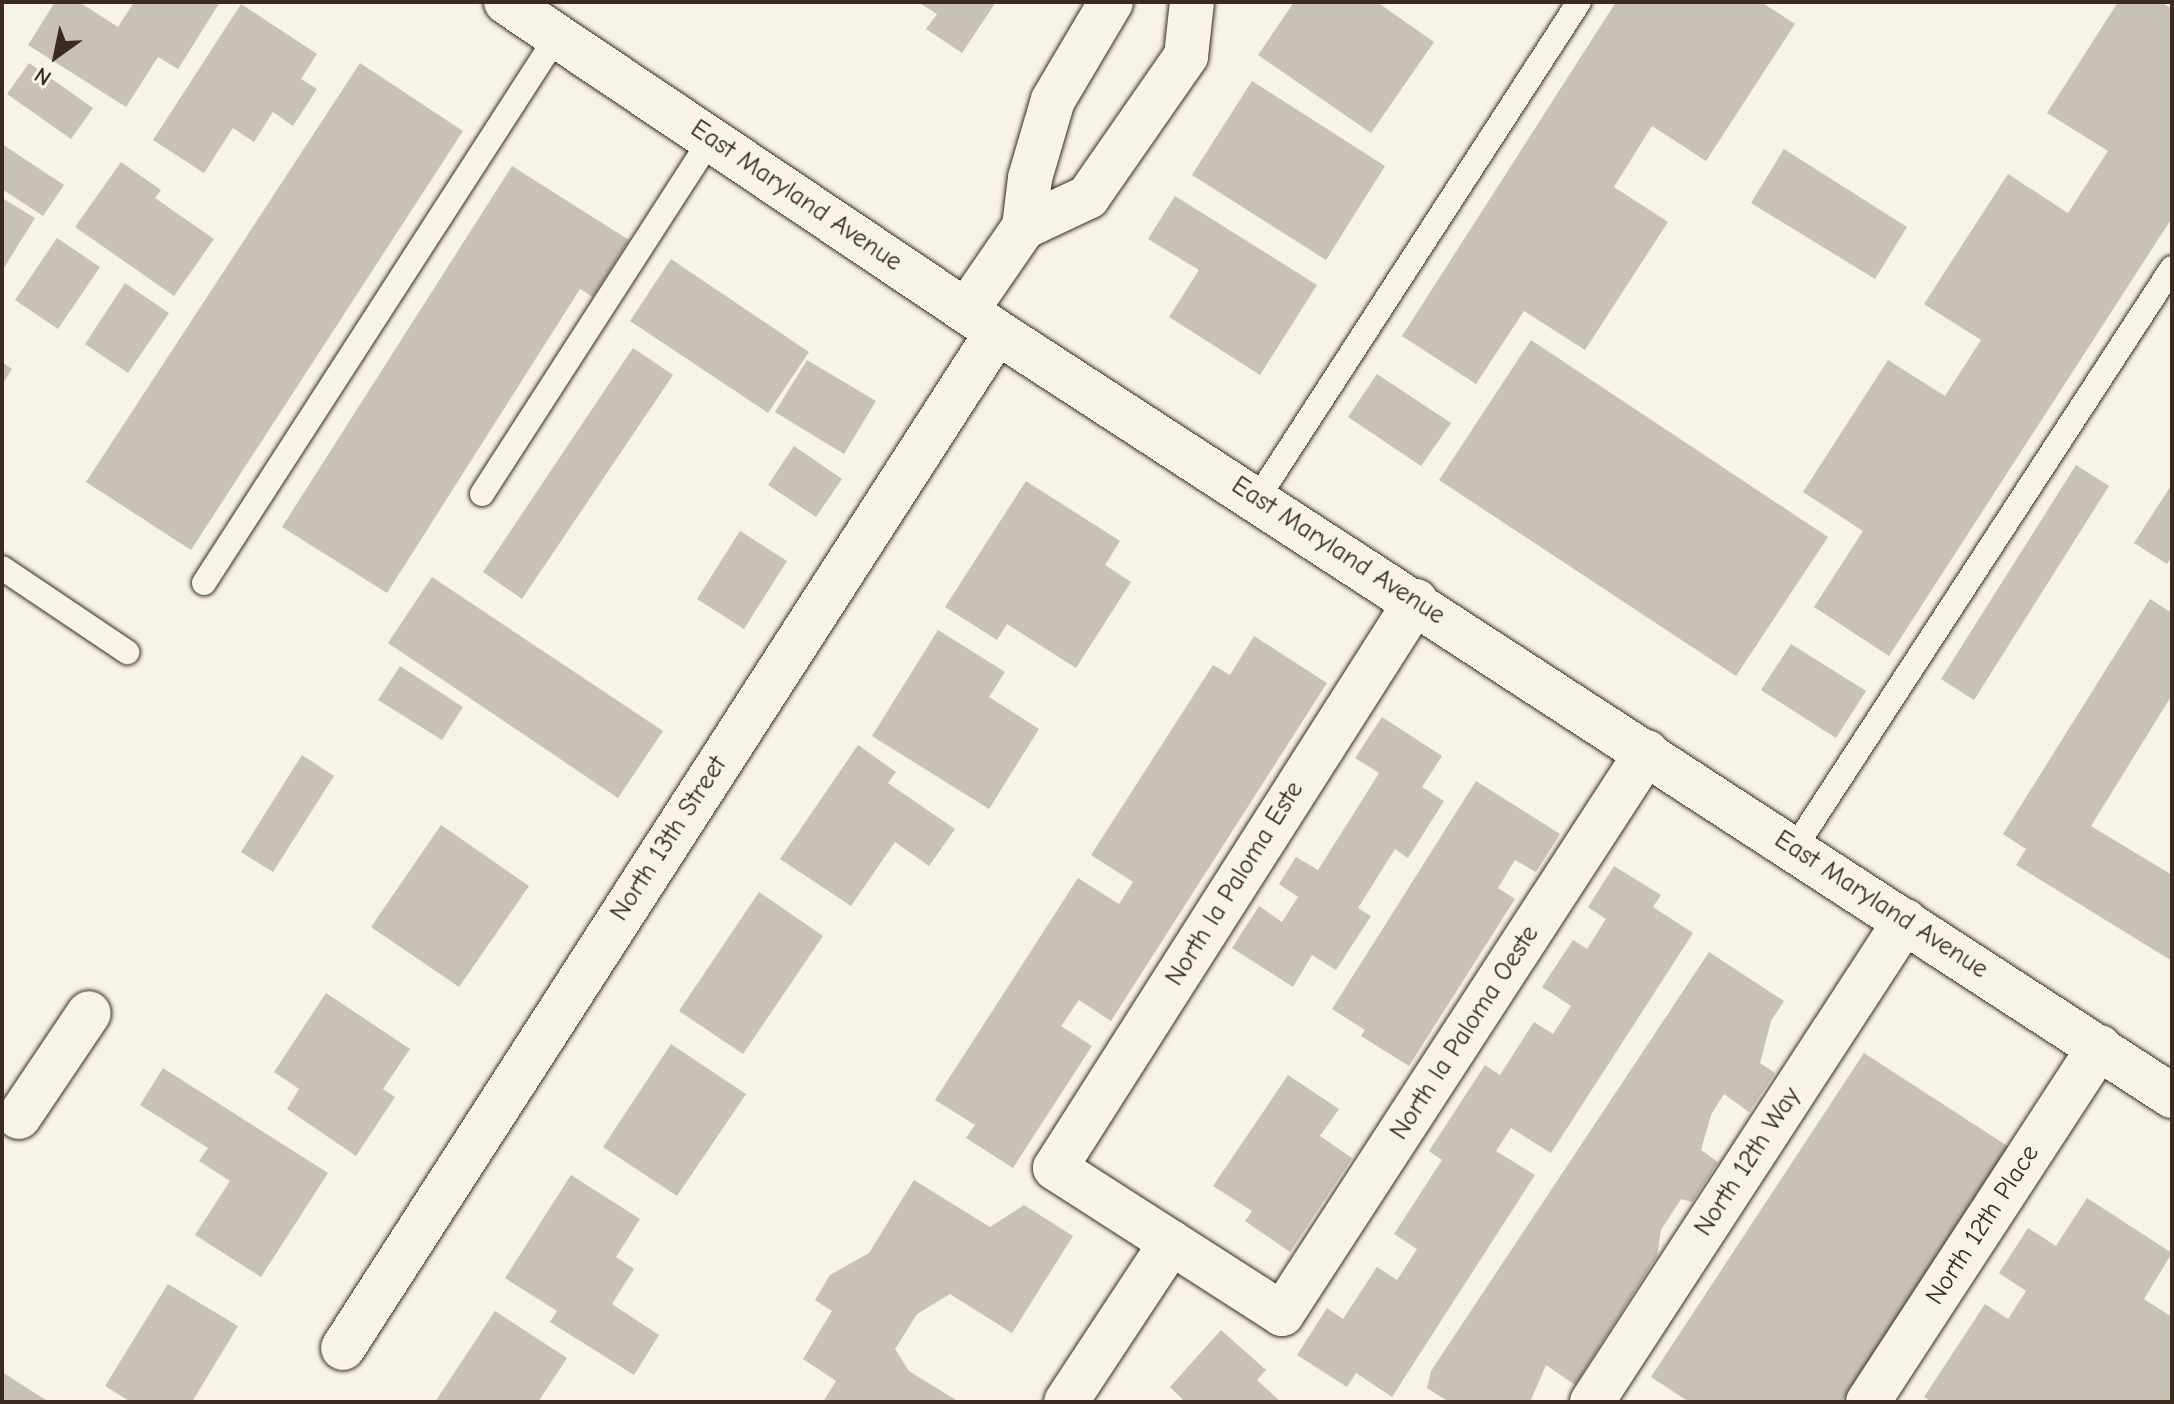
<!DOCTYPE html>
<html>
<head>
<meta charset="utf-8">
<style>
	body { margin:0 }
	#map { position:relative; width:2174px; height:1404px; overflow:hidden; background:#f7f3e8; font-family:"Comic Neue",sans-serif }
	div>[style] { position:absolute }
	[style*='--x'] { left:calc(var(--x)*1px); top:calc(var(--y)*1px); width:calc(var(--w)*1px); rotate:calc(var(--a)*1deg) }
	.building>* { inset:0; background:#c8c1b6 }
	.roads { filter:drop-shadow(0 0 2px #3b2a1e) drop-shadow(0 0 2px #3b2a1e) }
	.lane>* { height:24px; margin:-12px; padding:0 12px; transform-origin:12px; border-radius:12px; background:#f7f3e8 }
	.street>* { height:44px; margin:-22px; padding:0 22px; transform-origin:22px; border-radius:22px; background:#f7f3e8 }
	.secondary>* { height:44px; margin:-22px; padding:0 22px; transform-origin:22px; border-radius:22px; background:#f7f3e8 }
	span { translate:-50% -50%; white-space:nowrap; text-align:center; line-height:1.15; -webkit-text-stroke:6px #f7f3e8; paint-order:stroke }
	.street-label { font-size:26px; color:#3b2a1e }
	.frame { position:absolute; inset:0; border:4px solid #3b2a1e; pointer-events:none }
	.north { position:absolute; left:16px; top:16px; width:80px; height:80px; -webkit-text-stroke:6px #f7f3e8; paint-order:stroke; rotate:213deg; font-size:22px; font-weight:700; line-height:32px; text-align:center; color:#3b2a1e }
	.north::after { content:''; display:block; margin:auto; width:28px; height:36px; background:#3b2a1e; clip-path:polygon(50% 0,100% 100%,50% 72%,0 100%) }
</style>
</head>
<body>
<div id="map">
	<div class="building">
		<div style="clip-path:polygon(55px 2px,79px 2px,118px 27px,134px 2px,220px 2px,178px 69px,158px 57px,126px 107px,28px 45px)"></div>
		<div style="clip-path:polygon(918px 2px,996px 2px,962px 53px,926px 29px,937px 14px)"></div>
		<div style="clip-path:polygon(1294px 2px,1377px 2px,1434px 42px,1371px 133px,1258px 55px)"></div>
		<div style="clip-path:polygon(1616px 2px,1761px 2px,1795px 24px,1706px 161px,1652px 126px,1614px 187px,1668px 222px,1585px 350px,1524px 311px,1476px 384px,1402px 336px)"></div>
		<div style="clip-path:polygon(2118px 2px,2161px 2px,2172px 9px,2172px 218px,1889px 656px,1814px 607px,1863px 531px,1803px 492px,1888px 360px,1945px 396px,1981px 340px,1924px 304px,2008px 174px,2068px 213px,2108px 151px,2047px 113px)"></div>
		<div style="clip-path:polygon(241px 4px,317px 54px,301px 79px,317px 89px,293px 126px,273px 112px,254px 142px,233px 128px,204px 173px,153px 140px)"></div>
		<div style="clip-path:polygon(29px 63px,93px 108px,71px 139px,7px 94px)"></div>
		<div style="clip-path:polygon(360px 63px,463px 131px,191px 550px,86px 482px)"></div>
		<div style="clip-path:polygon(1252px 81px,1385px 166px,1326px 260px,1192px 175px)"></div>
		<div style="clip-path:polygon(2px 144px,64px 185px,43px 216px,2px 189px)"></div>
		<div style="clip-path:polygon(1784px 149px,1907px 227px,1875px 279px,1751px 203px)"></div>
		<div style="clip-path:polygon(121px 162px,161px 190px,155px 198px,214px 239px,174px 296px,75px 227px)"></div>
		<div style="clip-path:polygon(512px 166px,629px 240px,593px 297px,580px 289px,387px 593px,282px 527px)"></div>
		<div style="clip-path:polygon(1175px 196px,1317px 285px,1260px 375px,1169px 317px,1199px 270px,1148px 239px)"></div>
		<div style="clip-path:polygon(2px 198px,35px 218px,2px 271px)"></div>
		<div style="clip-path:polygon(57px 238px,100px 267px,58px 329px,15px 300px)"></div>
		<div style="clip-path:polygon(671px 259px,809px 352px,768px 413px,630px 321px)"></div>
		<div style="clip-path:polygon(125px 283px,169px 313px,128px 373px,85px 344px)"></div>
		<div style="clip-path:polygon(1531px 340px,1828px 537px,1736px 676px,1439px 480px)"></div>
		<div style="clip-path:polygon(633px 348px,673px 375px,522px 599px,483px 572px)"></div>
		<div style="clip-path:polygon(807px 360px,876px 401px,844px 454px,775px 412px)"></div>
		<div style="clip-path:polygon(2px 362px,12px 369px,2px 385px)"></div>
		<div style="clip-path:polygon(1377px 374px,1451px 423px,1421px 466px,1348px 417px)"></div>
		<div style="clip-path:polygon(794px 446px,842px 479px,816px 517px,768px 485px)"></div>
		<div style="clip-path:polygon(2076px 465px,2109px 486px,1974px 700px,1941px 679px)"></div>
		<div style="clip-path:polygon(1026px 481px,1120px 541px,1105px 565px,1131px 582px,1076px 668px,1007px 624px,997px 640px,945px 607px)"></div>
		<div style="clip-path:polygon(2172px 484px,2172px 556px,2167px 564px,2134px 543px)"></div>
		<div style="clip-path:polygon(740px 531px,787px 561px,744px 629px,697px 599px)"></div>
		<div style="clip-path:polygon(432px 577px,663px 731px,618px 798px,388px 643px)"></div>
		<div style="clip-path:polygon(2150px 599px,2172px 613px,2172px 695px,2091px 826px,2172px 875px,2172px 961px,2016px 865px,2026px 849px,2003px 834px)"></div>
		<div style="clip-path:polygon(938px 630px,1005px 672px,989px 697px,1039px 729px,989px 809px,872px 736px)"></div>
		<div style="clip-path:polygon(1254px 636px,1327px 683px,1111px 1021px,1079px 1000px,1061px 1026px,1092px 1046px,1013px 1168px,966px 1138px,975px 1125px,935px 1100px,1078px 878px,1119px 904px,1133px 882px,1091px 855px,1213px 665px,1230px 675px)"></div>
		<div style="clip-path:polygon(1791px 644px,1866px 691px,1836px 738px,1761px 690px)"></div>
		<div style="clip-path:polygon(400px 666px,463px 707px,442px 740px,378px 700px)"></div>
		<div style="clip-path:polygon(1382px 717px,1442px 756px,1422px 787px,1444px 801px,1408px 858px,1395px 849px,1358px 908px,1371px 916px,1336px 970px,1312px 955px,1293px 987px,1232px 948px,1259px 906px,1282px 922px,1298px 897px,1279px 884px,1296px 857px,1318px 870px,1354px 813px,1379px 773px,1355px 758px)"></div>
		<div style="clip-path:polygon(858px 745px,896px 772px,888px 783px,955px 829px,929px 866px,895px 842px,851px 906px,780px 859px)"></div>
		<div style="clip-path:polygon(302px 755px,334px 776px,273px 872px,241px 852px)"></div>
		<div style="clip-path:polygon(1476px 781px,1560px 834px,1536px 872px,1515px 860px,1498px 888px,1515px 899px,1409px 1066px,1361px 1036px,1365px 1030px,1332px 1009px)"></div>
		<div style="clip-path:polygon(441px 825px,529px 886px,459px 987px,371px 927px)"></div>
		<div style="clip-path:polygon(1614px 866px,1661px 895px,1653px 907px,1693px 933px,1551px 1153px,1511px 1128px,1496px 1151px,1535px 1175px,1392px 1397px,1356px 1373px,1347px 1387px,1297px 1355px,1327px 1308px,1343px 1319px,1377px 1267px,1397px 1280px,1417px 1249px,1394px 1234px,1442px 1160px,1429px 1151px,1485px 1065px,1500px 1075px,1534px 1022px,1553px 1034px,1571px 1006px,1542px 987px,1573px 940px,1587px 949px,1606px 919px,1588px 907px)"></div>
		<div style="clip-path:polygon(759px 892px,823px 936px,743px 1054px,679px 1011px)"></div>
		<div style="clip-path:polygon(1709px 952px,1784px 1001px,1771px 1021px,1760px 1063px,1775px 1073px,1749px 1112px,1724px 1094px,1711px 1115px,1701px 1150px,1718px 1162px,1692px 1202px,1681px 1199px,1661px 1230px,1657px 1256px,1575px 1385px,1546px 1365px,1530px 1402px,1449px 1402px,1427px 1388px,1431px 1371px)"></div>
		<div style="clip-path:polygon(326px 993px,410px 1049px,383px 1089px,395px 1097px,356px 1156px,287px 1109px,299px 1089px,274px 1072px)"></div>
		<div style="clip-path:polygon(671px 1044px,746px 1094px,677px 1196px,603px 1147px)"></div>
		<div style="clip-path:polygon(1864px 1053px,2009px 1147px,1841px 1402px,1689px 1402px,1651px 1377px)"></div>
		<div style="clip-path:polygon(163px 1068px,328px 1173px,261px 1277px,195px 1235px,230px 1181px,199px 1161px,208px 1148px,140px 1105px)"></div>
		<div style="clip-path:polygon(1288px 1075px,1339px 1109px,1320px 1136px,1352px 1158px,1290px 1252px,1245px 1221px,1252px 1211px,1213px 1186px)"></div>
		<div style="clip-path:polygon(571px 1175px,640px 1219px,616px 1257px,634px 1269px,612px 1304px,659px 1335px,634px 1375px,550px 1322px,557px 1311px,505px 1278px)"></div>
		<div style="clip-path:polygon(914px 1180px,990px 1227px,1024px 1205px,1073px 1236px,1012px 1333px,950px 1294px,917px 1314px,895px 1349px,909px 1371px,959px 1402px,823px 1402px,836px 1381px,803px 1359px,832px 1311px,815px 1300px,830px 1275px,869px 1253px)"></div>
		<div style="clip-path:polygon(2087px 1198px,2172px 1253px,2144px 1299px,2172px 1317px,2172px 1402px,1932px 1402px,1924px 1397px,1985px 1304px,2008px 1319px,2026px 1291px,1999px 1273px,2028px 1228px,2056px 1246px)"></div>
		<div style="clip-path:polygon(168px 1284px,238px 1326px,192px 1402px,131px 1402px,105px 1386px)"></div>
		<div style="clip-path:polygon(495px 1311px,567px 1358px,538px 1402px,435px 1402px)"></div>
		<div style="clip-path:polygon(1221px 1330px,1266px 1370px,1257px 1380px,1281px 1402px,1185px 1402px,1170px 1387px)"></div>
		<div style="clip-path:polygon(2px 1372px,49px 1402px,2px 1402px)"></div>
	</div>
	<div class="roads">
		<div class="lane">
			<div style="--x:482;--y:494;--w:422;--a:-57.2"></div>
			<div style="--x:1257;--y:499;--w:592;--a:-57.06"></div>
			<div style="--x:2;--y:568;--w:151;--a:33.9"></div>
			<div style="--x:204;--y:583;--w:651;--a:-57.16"></div>
			<div style="--x:1794;--y:849;--w:693;--a:-56.95"></div>
		</div>
		<div class="street">
			<div style="--x:1024;--y:227;--w:71;--a:-25.1"></div>
			<div style="--x:1088;--y:197;--w:172;--a:-55.2"></div>
			<div style="--x:1186;--y:56;--w:54;--a:-83.7"></div>
			<div style="--x:966;--y:311;--w:102;--a:-55.4"></div>
			<div style="--x:1024;--y:227;--w:49;--a:-83"></div>
			<div style="--x:1030;--y:178;--w:81;--a:-73.6"></div>
			<div style="--x:1053;--y:100;--w:114;--a:-59.4"></div>
			<div style="--x:1416;--y:601;--w:672;--a:122.48"></div>
			<div style="--x:1055;--y:1168;--w:270;--a:32.7"></div>
			<div style="--x:1282;--y:1314;--w:670;--a:-57"></div>
			<div style="--x:19;--y:1117;--w:125;--a:-56.1"></div>
			<div style="--x:343;--y:1348;--w:1208;--a:-57.23"></div>
			<div style="--x:1066;--y:1402;--w:191;--a:-56.6"></div>
			<div style="--x:1592;--y:1402;--w:574;--a:-56.95"></div>
			<div style="--x:1868;--y:1402;--w:424;--a:-56.9"></div>
		</div>
		<div class="secondary">
			<div style="--x:506;--y:2;--w:592;--a:33.9"></div>
			<div style="--x:997;--y:332;--w:1402;--a:33.03"></div>
		</div>
	</div>
	<div class="street-label">
		<span style="left:796px;top:196px;rotate:34deg">East Maryland Avenue</span>
		<span style="left:1338px;top:551px;rotate:33deg">East Maryland Avenue</span>
		<span style="left:669px;top:839px;rotate:-57deg">North 13th Street</span>
		<span style="left:1235px;top:884px;rotate:-58deg">North la Paloma Este</span>
		<span style="left:1881px;top:905px;rotate:33deg">East Maryland Avenue</span>
		<span style="left:1465px;top:1033px;rotate:-57deg">North la Paloma Oeste</span>
		<span style="left:1748px;top:1162px;rotate:-57deg">North 12th Way</span>
		<span style="left:1983px;top:1225px;rotate:-57deg">North 12th Place</span>
	</div>
	<div class="frame"></div>
	<div class="north">N</div>
</div>
</body>
</html>
